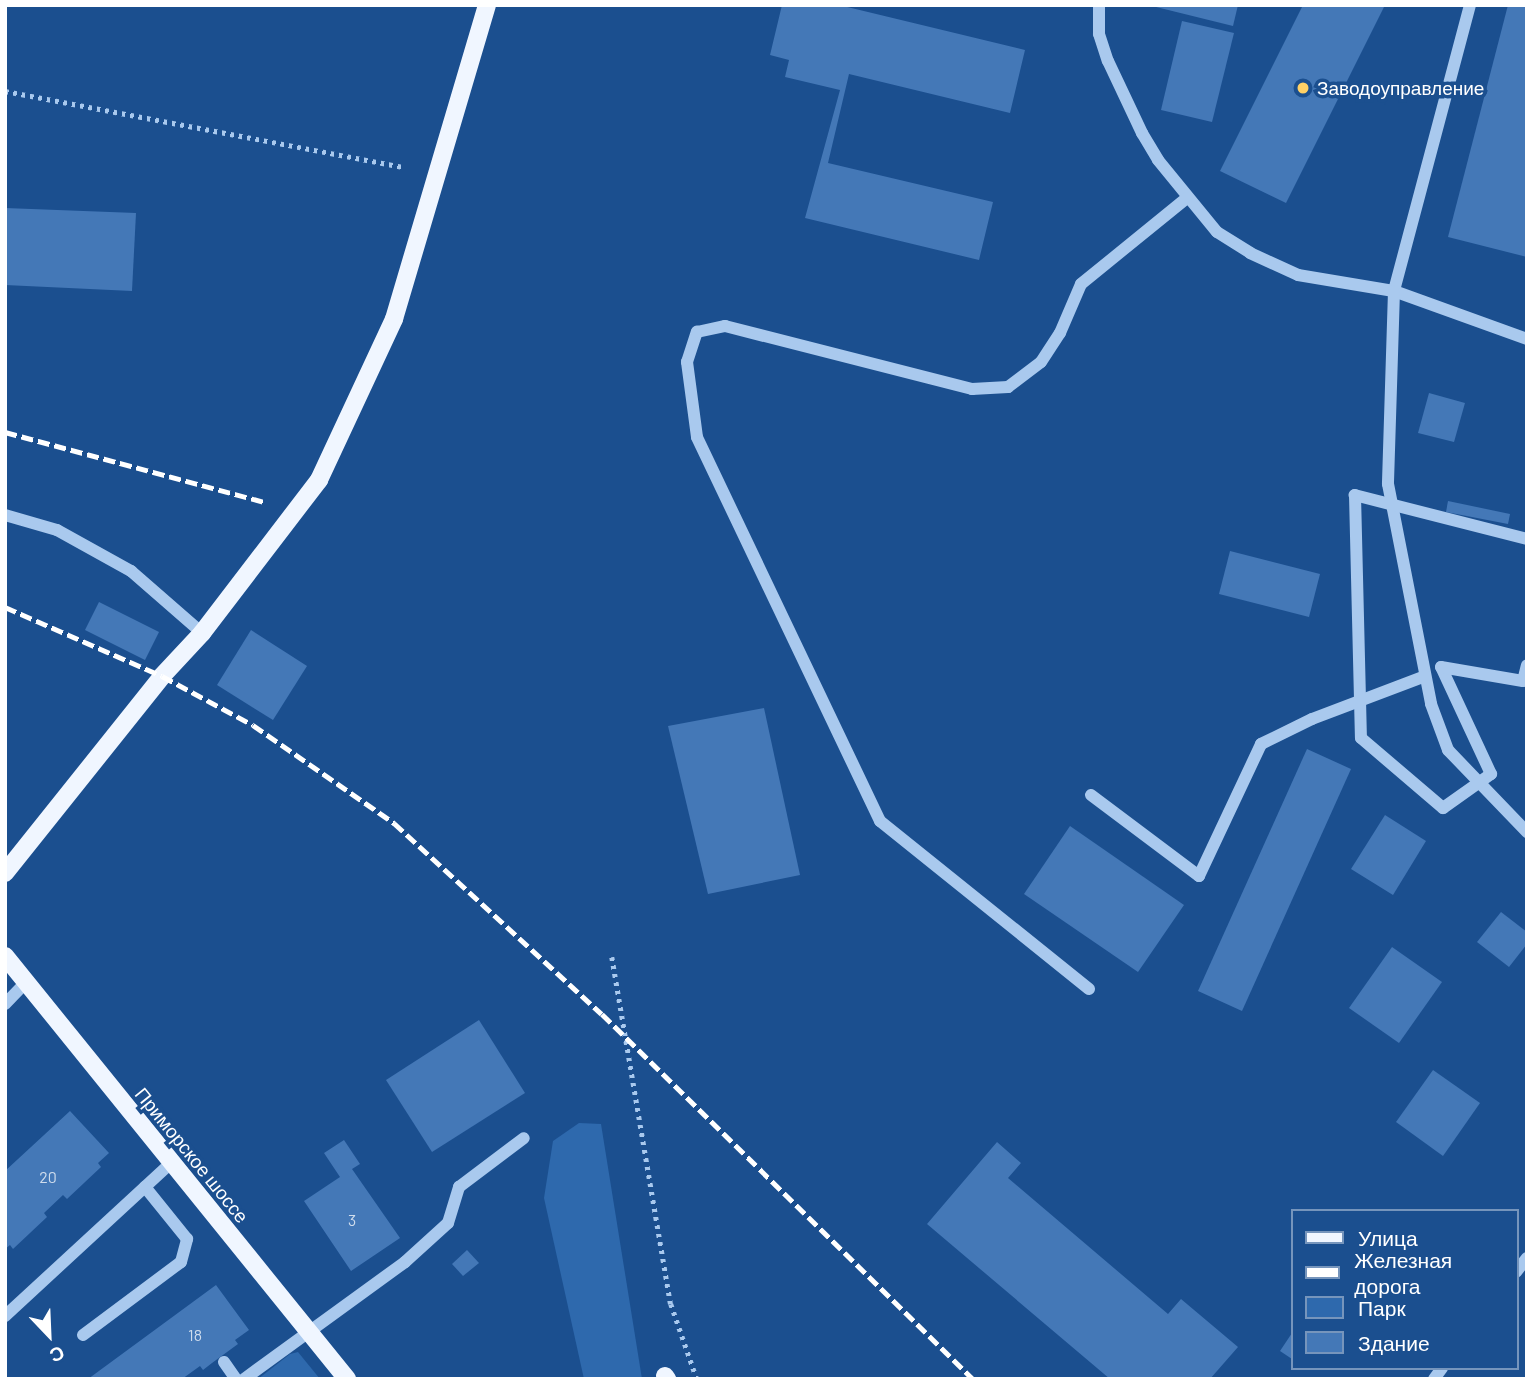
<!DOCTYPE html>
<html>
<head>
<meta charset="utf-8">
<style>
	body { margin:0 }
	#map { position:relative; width:1532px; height:1384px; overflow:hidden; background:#1b4f8f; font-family:Barlow,sans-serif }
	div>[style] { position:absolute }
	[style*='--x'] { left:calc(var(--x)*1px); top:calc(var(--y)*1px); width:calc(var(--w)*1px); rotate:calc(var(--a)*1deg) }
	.green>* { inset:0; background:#2e69ad }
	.building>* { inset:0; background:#4478b7 }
	.path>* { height:4.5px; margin-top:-2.25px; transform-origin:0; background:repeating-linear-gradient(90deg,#a9c9ee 0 3.5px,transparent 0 8.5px) }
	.minor>* { height:12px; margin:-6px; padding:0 6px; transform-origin:6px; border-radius:6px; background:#a9c9ee }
	.major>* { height:18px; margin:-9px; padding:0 9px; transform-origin:9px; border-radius:9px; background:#f0f6ff }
	.rail>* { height:5px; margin-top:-2.5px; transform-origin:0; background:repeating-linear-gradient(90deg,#fff 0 12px,transparent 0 17px) }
	.dots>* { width:19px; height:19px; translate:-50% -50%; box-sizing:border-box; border:4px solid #1b4f8f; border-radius:50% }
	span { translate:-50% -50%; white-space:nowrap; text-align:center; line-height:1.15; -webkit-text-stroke:7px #1b4f8f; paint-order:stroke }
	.number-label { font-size:16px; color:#d0dded }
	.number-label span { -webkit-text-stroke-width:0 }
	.poi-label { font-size:19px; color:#fff }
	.left { translate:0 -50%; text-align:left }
	.street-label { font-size:19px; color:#fff }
	.frame { position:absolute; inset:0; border:7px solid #fff; pointer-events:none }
	.legend { position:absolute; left:1291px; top:1209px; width:228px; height:161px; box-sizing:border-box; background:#1b4f8f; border:2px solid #7695bc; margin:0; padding:9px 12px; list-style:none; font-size:21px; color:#fff }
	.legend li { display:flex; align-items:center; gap:14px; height:35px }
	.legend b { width:35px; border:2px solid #7695bc }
	.north { position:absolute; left:14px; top:1300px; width:70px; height:70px; -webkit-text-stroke:5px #1b4f8f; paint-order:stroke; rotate:157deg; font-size:19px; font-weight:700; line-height:28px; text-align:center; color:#fff }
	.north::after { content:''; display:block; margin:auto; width:24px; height:32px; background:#fff; clip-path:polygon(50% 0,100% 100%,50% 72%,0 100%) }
</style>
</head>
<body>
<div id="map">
	<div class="green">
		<div style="clip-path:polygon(579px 1123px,601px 1124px,642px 1379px,584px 1379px,544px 1198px,553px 1141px)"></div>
		<div style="clip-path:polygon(298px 1352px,320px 1379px,258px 1379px,290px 1354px)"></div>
	</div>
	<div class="building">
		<div style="clip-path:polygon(782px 5px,839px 5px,1025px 50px,1010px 113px,849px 74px,828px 163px,993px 202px,979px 260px,805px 218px,840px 90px,785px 77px,789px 60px,770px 55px)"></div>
		<div style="clip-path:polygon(1148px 5px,1238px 5px,1233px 26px)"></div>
		<div style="clip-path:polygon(1303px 5px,1385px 5px,1286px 203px,1220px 171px)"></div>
		<div style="clip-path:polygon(1508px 5px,1527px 5px,1527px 257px,1448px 237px)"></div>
		<div style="clip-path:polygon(1182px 21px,1234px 33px,1212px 122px,1161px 110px)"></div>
		<div style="clip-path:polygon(5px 208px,136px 213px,132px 291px,5px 285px)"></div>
		<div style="clip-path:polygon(1429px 393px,1465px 403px,1454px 442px,1418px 433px)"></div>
		<div style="clip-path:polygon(1448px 501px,1510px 514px,1508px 524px,1446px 512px)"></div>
		<div style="clip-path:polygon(1230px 551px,1320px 574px,1309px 617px,1219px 594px)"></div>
		<div style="clip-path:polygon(99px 602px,159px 632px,145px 660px,85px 630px)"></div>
		<div style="clip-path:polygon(251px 630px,307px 666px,273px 720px,217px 685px)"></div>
		<div style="clip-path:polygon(764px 708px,800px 875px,708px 894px,668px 726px)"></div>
		<div style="clip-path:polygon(1307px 749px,1351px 769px,1242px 1011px,1198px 991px)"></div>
		<div style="clip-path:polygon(1385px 815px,1426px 841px,1393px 895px,1351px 869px)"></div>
		<div style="clip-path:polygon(1070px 826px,1184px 905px,1138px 972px,1024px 894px)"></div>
		<div style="clip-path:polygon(1501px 912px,1527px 932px,1527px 944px,1509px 967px,1477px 942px)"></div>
		<div style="clip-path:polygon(1392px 947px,1442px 982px,1399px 1043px,1349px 1008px)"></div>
		<div style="clip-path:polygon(479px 1020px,525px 1093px,432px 1152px,386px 1080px)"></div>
		<div style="clip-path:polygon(1433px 1070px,1480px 1103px,1443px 1156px,1396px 1122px)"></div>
		<div style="clip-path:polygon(70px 1111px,109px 1153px,98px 1163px,101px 1167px,67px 1199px,63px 1195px,44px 1213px,47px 1217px,13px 1249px,10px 1245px,5px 1249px,5px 1171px)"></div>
		<div style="clip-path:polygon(344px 1140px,360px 1164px,352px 1169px,400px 1238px,351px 1271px,304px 1201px,340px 1177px,324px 1153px)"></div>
		<div style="clip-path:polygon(997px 1142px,1021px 1163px,1008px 1178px,1168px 1314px,1181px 1299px,1238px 1347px,1210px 1379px,1110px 1379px,927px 1224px)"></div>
		<div style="clip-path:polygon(467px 1250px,479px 1263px,463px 1276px,452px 1264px)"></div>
		<div style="clip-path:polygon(216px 1285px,249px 1330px,235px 1340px,238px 1344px,212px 1363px,203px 1370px,200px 1366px,182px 1379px,88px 1379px)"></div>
		<div style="clip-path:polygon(1292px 1333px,1292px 1359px,1280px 1351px)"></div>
	</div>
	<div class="path">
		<div style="--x:5;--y:91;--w:404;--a:10.8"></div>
		<div style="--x:612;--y:957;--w:352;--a:80.4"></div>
		<div style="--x:671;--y:1304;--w:79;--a:70.9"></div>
	</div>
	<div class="minor">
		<div style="--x:1099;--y:5;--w:29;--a:90"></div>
		<div style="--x:1099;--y:34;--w:28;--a:72"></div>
		<div style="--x:1108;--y:61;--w:80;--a:64.7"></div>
		<div style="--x:1142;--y:133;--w:31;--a:59"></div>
		<div style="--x:1158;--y:160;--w:93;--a:50.7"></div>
		<div style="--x:1217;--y:232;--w:39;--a:32"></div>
		<div style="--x:1250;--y:253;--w:53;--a:24.6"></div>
		<div style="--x:1298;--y:275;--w:97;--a:9.5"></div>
		<div style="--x:1394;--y:291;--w:141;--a:19.8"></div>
		<div style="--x:1470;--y:5;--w:296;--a:104.9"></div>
		<div style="--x:1394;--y:291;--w:193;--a:91.8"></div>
		<div style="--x:1388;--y:484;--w:224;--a:78.9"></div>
		<div style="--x:1431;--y:704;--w:49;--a:69.7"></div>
		<div style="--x:1448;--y:750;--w:114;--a:46.1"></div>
		<div style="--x:5;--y:515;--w:54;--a:16.1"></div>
		<div style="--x:57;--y:530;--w:85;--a:29"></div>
		<div style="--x:131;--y:571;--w:94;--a:41.1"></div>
		<div style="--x:1527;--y:539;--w:178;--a:-165.7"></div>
		<div style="--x:1355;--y:495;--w:243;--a:88.6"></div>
		<div style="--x:1361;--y:738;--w:108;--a:40.5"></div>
		<div style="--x:1443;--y:808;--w:59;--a:-35.3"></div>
		<div style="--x:1491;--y:774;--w:118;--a:-115"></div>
		<div style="--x:1441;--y:667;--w:83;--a:9.7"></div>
		<div style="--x:1523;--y:681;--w:16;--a:-76"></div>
		<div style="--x:1091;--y:795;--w:135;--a:36.9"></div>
		<div style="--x:1199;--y:876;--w:146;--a:-64.8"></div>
		<div style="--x:1261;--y:744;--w:57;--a:-26.1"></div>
		<div style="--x:1312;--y:719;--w:121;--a:-20.8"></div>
		<div style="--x:1089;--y:989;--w:268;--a:-141.2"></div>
		<div style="--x:880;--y:821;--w:425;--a:-115.5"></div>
		<div style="--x:697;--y:437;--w:76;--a:-97.6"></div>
		<div style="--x:687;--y:362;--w:32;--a:-72"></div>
		<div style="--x:697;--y:332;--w:29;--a:-12"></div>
		<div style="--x:725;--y:326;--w:255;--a:14.3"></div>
		<div style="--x:972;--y:389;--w:36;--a:-3"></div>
		<div style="--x:1008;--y:387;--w:41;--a:-37.1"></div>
		<div style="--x:1041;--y:362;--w:35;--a:-57"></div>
		<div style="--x:1060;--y:333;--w:53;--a:-66.8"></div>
		<div style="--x:1081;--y:284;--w:136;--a:-39.1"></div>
		<div style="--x:5;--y:1004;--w:29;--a:-46"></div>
		<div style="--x:1516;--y:1272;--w:18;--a:-52"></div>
		<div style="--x:5;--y:1316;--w:227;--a:-42.7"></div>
		<div style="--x:83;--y:1335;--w:122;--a:-36.7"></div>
		<div style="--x:181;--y:1262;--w:24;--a:-75"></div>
		<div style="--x:187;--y:1239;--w:67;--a:-128.9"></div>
		<div style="--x:224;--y:1362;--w:21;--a:55"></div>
		<div style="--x:244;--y:1379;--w:199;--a:-36"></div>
		<div style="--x:405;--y:1262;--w:58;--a:-42.2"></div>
		<div style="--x:448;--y:1223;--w:38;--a:-73"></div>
		<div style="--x:459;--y:1187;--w:81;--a:-37"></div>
		<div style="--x:1434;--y:1379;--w:14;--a:-54"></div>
	</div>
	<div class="major">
		<div style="--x:5;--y:873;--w:252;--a:-51.4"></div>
		<div style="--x:162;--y:676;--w:59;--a:-47.1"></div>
		<div style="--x:202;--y:633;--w:193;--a:-52.6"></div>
		<div style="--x:319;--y:480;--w:178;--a:-65"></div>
		<div style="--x:394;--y:319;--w:327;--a:-73.5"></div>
		<div style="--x:5;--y:956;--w:544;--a:51.04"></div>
		<div style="--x:665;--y:1376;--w:4;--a:56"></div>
	</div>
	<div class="rail">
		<div style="--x:5;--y:432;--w:268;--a:15.1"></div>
		<div style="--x:5;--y:607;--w:171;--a:23.7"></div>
		<div style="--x:162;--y:676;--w:103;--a:28.3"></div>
		<div style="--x:253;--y:725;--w:172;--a:34.8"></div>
		<div style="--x:394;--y:823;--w:282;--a:42.6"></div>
		<div style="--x:602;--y:1014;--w:520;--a:44.53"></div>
	</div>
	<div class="dots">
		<div style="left:1303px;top:88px;background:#ffd166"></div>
	</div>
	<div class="number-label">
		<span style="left:48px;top:1177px">20</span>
		<span style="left:352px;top:1220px">3</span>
		<span style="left:195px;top:1335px">18</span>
	</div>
	<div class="poi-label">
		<span class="left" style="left:1317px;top:88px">Заводоуправление</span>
	</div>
	<div class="street-label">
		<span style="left:192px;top:1155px;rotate:51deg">Приморское шоссе</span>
	</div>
	<div class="frame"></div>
	<ul class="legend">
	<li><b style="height:9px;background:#f0f6ff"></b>Улица</li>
	<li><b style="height:9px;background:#fff"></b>Железная дорога</li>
	<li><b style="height:19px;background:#2e69ad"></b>Парк</li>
	<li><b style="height:19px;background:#4478b7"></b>Здание</li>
	</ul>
	<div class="north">С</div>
</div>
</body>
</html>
